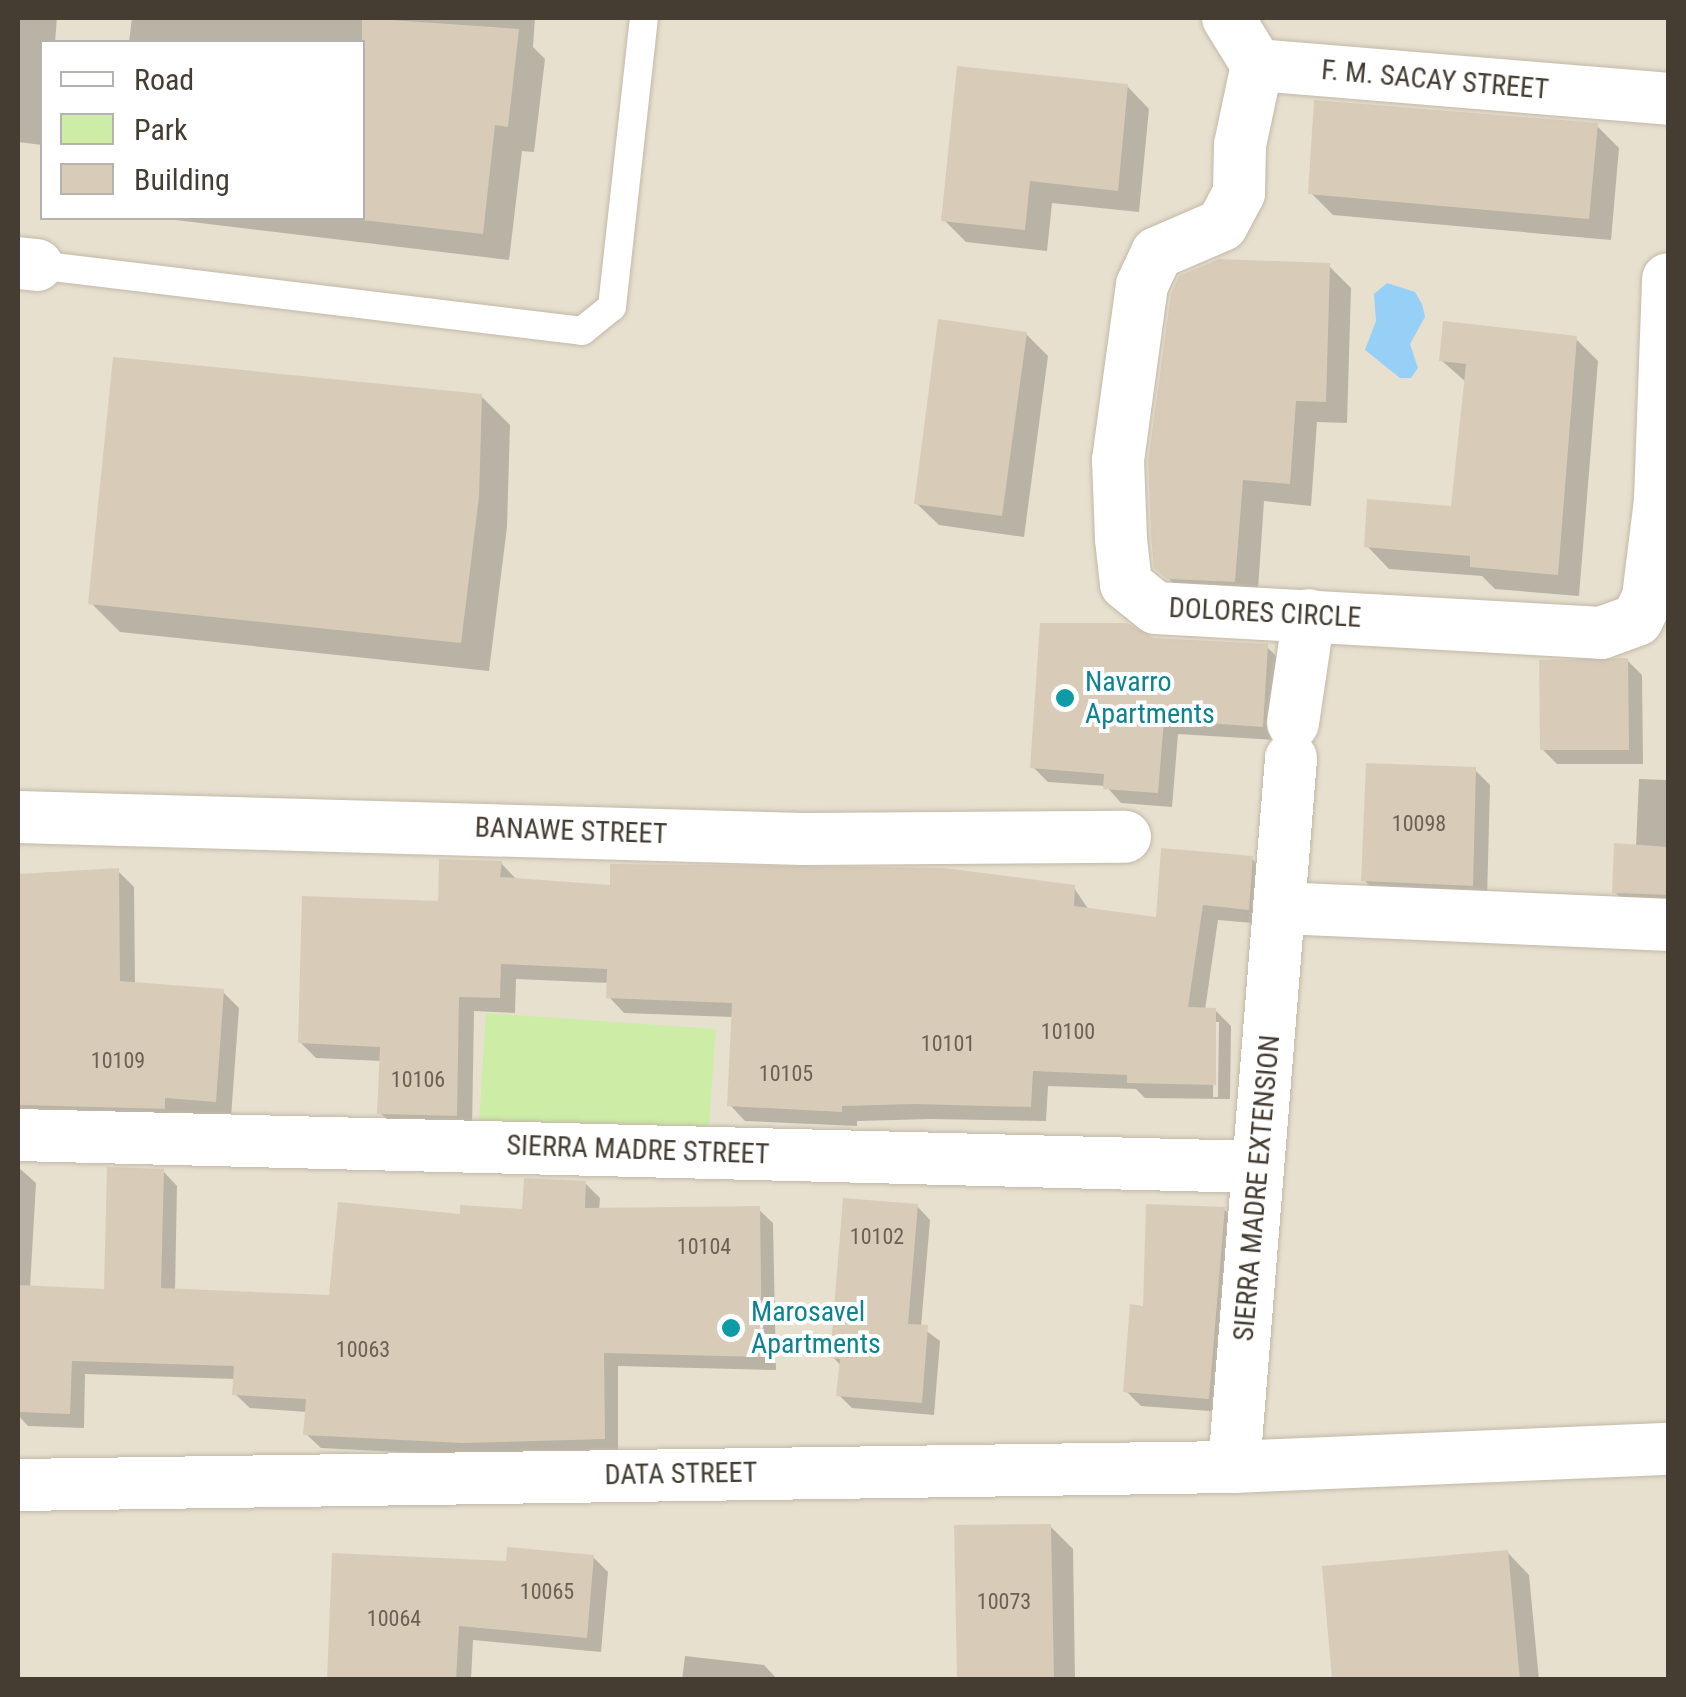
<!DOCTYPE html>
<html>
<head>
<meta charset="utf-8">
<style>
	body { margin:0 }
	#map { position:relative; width:1686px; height:1697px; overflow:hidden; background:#f3eee2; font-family:"Roboto Condensed",sans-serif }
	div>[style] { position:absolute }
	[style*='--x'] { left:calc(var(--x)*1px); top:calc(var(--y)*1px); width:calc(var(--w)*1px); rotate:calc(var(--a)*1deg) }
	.residential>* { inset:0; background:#e7e0cf }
	.green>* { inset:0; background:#cdeca6 }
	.water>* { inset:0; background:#97d0f7 }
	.shadow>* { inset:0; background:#0003 }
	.building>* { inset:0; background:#d8ccb9 }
	.roads { filter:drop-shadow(0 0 2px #c2b8a7) drop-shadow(0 0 2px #c2b8a7) }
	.lane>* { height:28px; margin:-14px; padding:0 14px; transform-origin:14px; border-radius:14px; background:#fff }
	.street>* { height:52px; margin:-26px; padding:0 26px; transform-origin:26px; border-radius:26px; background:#fff }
	.dots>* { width:28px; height:28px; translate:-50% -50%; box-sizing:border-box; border:5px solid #fff; border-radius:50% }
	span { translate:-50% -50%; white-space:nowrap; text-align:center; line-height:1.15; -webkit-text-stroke:8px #fff; paint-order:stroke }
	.number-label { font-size:22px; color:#6a6154 }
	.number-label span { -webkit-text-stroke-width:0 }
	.street-label { font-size:28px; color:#453d32 }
	.culture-label { font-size:28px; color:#0d838f }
	.left { translate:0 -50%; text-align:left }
	.frame { position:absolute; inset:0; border:20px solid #453d32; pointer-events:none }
	.legend { position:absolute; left:40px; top:40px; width:325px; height:180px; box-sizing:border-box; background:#fff; border:2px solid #b5b1ad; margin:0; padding:12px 18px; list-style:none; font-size:30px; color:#453d32 }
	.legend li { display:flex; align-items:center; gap:20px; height:50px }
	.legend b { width:50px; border:2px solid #b5b1ad }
</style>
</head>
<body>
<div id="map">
	<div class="residential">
		<div style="clip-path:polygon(evenodd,18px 18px,1668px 18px,1668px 1679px,18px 1679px,18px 18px,42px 42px,362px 42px,362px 218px,42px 218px,42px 42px)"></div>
	</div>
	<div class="green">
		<div style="clip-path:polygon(486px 1013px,716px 1029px,708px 1137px,479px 1121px)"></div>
	</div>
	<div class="water">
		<div style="clip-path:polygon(1387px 283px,1415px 292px,1422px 304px,1425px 317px,1410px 344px,1418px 368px,1411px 378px,1400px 378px,1365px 350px,1376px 321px,1374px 294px)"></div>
	</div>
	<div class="shadow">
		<div style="clip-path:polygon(18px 18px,57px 18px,55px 42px,42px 42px,42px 145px,18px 142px)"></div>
		<div style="clip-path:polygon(132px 18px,535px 18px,533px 47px,545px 59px,534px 152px,522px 151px,509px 260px,159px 218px,362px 218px,362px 42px,129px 42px)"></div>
		<div style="clip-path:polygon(1449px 18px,1487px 18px,1487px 20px)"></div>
		<div style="clip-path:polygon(1127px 86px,1149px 109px,1139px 212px,1052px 203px,1047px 251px,966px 242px,944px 220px)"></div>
		<div style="clip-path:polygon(1597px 126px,1619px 148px,1611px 240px,1333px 215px,1311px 193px)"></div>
		<div style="clip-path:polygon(1329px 266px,1351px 288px,1347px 423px,1317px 422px,1311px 506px,1264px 501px,1257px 604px,1180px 590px,1157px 567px)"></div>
		<div style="clip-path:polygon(1026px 334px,1048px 356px,1024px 537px,939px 525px,916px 503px)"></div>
		<div style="clip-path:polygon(1576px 339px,1598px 361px,1579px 596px,1495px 589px,1482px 576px,1389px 569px,1367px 546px,1453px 509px,1466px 382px,1441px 360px)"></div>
		<div style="clip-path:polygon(481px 396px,510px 425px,507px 527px,489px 671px,120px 632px,91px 603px)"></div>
		<div style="clip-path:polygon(1154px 640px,1267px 647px,1282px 662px,1277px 740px,1178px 734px,1172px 807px,1121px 803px,1106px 786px,1048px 782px,1033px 767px)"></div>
		<div style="clip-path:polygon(1627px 660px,1642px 675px,1643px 764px,1557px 764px,1542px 749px)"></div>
		<div style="clip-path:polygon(1475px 770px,1490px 785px,1487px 900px,1379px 895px,1364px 880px)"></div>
		<div style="clip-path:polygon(1639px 779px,1668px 780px,1668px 909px,1630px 907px,1615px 892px,1636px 847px)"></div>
		<div style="clip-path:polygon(evenodd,1252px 859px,1268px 875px,1264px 924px,1218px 920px,1205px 1010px,1215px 1010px,1231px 1026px,1230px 1099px,1145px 1098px,1136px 1089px,1048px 1086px,1046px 1121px,930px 1119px,857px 1121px,857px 1126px,745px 1121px,730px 1105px,733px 1017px,624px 1013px,609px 997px,609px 983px,516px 979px,515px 1013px,474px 1011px,472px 1131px,396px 1128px,380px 1113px,382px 1061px,316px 1058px,300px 1042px,440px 904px,501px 863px,516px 879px,612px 888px,1074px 888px,1089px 910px,1158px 920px,1252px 859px,1214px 1022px,1219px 1022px,1218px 1097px,1213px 1097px,1214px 1022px)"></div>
		<div style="clip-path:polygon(118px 871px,134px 887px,135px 984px,223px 992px,239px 1008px,231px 1117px,180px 1113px,180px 1124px,18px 1126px,18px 876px)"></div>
		<div style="clip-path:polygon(18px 1167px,36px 1183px,30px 1288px,107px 1292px,163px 1171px,177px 1186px,175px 1291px,331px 1298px,462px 1216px,525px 1212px,585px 1183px,600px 1198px,599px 1210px,758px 1209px,773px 1223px,776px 1370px,618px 1366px,618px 1452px,478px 1456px,321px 1448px,306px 1434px,307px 1412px,250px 1408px,235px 1394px,236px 1379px,85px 1374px,84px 1428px,28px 1426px,18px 1415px)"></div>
		<div style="clip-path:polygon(917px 1206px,930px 1220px,921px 1327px,940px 1341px,934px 1415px,852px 1408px,839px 1395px,841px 1366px,833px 1357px)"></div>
		<div style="clip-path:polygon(1224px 1209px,1239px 1224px,1224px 1412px,1141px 1406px,1126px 1391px,1145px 1308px)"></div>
		<div style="clip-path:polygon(1050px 1526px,1073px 1549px,1075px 1680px,960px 1680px)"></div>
		<div style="clip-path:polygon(1507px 1552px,1529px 1575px,1539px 1680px,1335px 1680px)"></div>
		<div style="clip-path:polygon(593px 1557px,608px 1572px,601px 1652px,473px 1640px,471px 1680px,329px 1680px,508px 1564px)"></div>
		<div style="clip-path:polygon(685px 1656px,764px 1665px,778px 1680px,682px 1680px)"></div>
	</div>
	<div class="building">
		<div style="clip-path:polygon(362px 18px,519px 29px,508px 127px,495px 125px,483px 234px,362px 220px)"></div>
		<div style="clip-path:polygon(957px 66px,1128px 84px,1118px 191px,1030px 181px,1025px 230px,941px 221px)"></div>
		<div style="clip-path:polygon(1314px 100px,1598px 123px,1589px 219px,1308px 194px)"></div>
		<div style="clip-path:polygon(1219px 259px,1330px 263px,1326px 402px,1296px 401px,1290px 484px,1243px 480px,1235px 582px,1167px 579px,1154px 568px,1151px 537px,1148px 461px,1171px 294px,1179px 276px)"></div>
		<div style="clip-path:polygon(938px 319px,1027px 332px,1002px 516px,914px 504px)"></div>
		<div style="clip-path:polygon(1443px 321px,1577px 336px,1558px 575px,1470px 567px,1470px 556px,1364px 547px,1367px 499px,1451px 506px,1466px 364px,1439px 361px)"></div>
		<div style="clip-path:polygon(113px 357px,482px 394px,479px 497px,461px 643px,88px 604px)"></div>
		<div style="clip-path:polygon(1040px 623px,1127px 623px,1154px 638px,1268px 644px,1263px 727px,1164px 720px,1158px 793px,1103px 789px,1104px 774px,1030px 768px)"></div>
		<div style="clip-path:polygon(1628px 658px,1629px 750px,1540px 750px,1539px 660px)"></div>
		<div style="clip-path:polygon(1366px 763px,1476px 767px,1473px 886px,1361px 881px)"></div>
		<div style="clip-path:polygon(1614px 843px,1668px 847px,1668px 895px,1612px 893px)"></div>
		<div style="clip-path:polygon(1161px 848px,1253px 856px,1249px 910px,1203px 905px,1188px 1007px,1216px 1008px,1216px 1085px,1127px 1083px,1127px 1075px,1033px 1071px,1031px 1107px,913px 1104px,842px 1106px,842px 1112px,727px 1106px,732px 1003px,606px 998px,607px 969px,501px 964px,500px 998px,459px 997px,457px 1116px,377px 1114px,380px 1047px,298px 1043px,302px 896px,438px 901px,439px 859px,502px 861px,500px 877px,610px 885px,610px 864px,944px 868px,1075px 885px,1074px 906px,1156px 917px)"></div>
		<div style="clip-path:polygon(119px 868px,120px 981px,224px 989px,216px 1102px,165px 1098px,165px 1109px,18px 1105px,18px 874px)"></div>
		<div style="clip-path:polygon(107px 1167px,164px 1169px,161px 1288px,329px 1295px,338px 1202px,460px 1214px,460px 1205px,522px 1209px,524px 1178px,586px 1181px,585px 1208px,760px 1206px,762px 1357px,604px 1353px,605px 1439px,462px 1443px,303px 1435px,306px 1399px,232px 1395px,234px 1366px,72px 1361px,70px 1414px,18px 1412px,18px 1285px,104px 1289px)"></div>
		<div style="clip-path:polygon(843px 1198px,918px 1204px,908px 1324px,928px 1325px,922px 1403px,836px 1396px,840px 1359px,830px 1358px)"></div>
		<div style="clip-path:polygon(1146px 1204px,1225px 1207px,1209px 1399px,1123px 1392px,1130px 1304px,1143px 1306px)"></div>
		<div style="clip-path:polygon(1051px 1524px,1054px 1680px,957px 1680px,954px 1525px)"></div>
		<div style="clip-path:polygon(507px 1547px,594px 1555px,587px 1638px,459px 1626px,456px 1680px,327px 1680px,332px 1553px,506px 1561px)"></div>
		<div style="clip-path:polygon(1508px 1550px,1520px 1680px,1332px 1680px,1322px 1566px)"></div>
	</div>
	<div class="roads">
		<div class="lane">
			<div style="--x:37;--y:265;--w:549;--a:6.9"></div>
			<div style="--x:582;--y:331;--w:38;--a:-39"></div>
			<div style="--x:612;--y:307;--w:291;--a:-83.7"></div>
		</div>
		<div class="street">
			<div style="--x:1228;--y:18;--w:55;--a:58.3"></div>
			<div style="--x:1257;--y:65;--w:412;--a:4.7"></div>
			<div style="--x:1257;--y:65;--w:82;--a:102"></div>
			<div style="--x:1240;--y:145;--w:48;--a:91.2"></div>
			<div style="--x:1239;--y:193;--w:36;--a:118"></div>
			<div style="--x:1222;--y:225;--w:71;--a:156.7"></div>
			<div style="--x:1157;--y:253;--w:35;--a:115"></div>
			<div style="--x:1142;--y:285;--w:177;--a:97.8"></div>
			<div style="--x:1118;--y:460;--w:79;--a:87.8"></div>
			<div style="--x:1121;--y:539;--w:45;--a:83.7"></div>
			<div style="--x:1126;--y:584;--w:38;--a:39"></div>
			<div style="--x:1156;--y:608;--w:446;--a:3.2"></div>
			<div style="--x:1601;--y:633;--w:38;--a:-20"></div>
			<div style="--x:1637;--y:620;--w:25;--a:-64"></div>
			<div style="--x:1648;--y:597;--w:98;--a:-82.9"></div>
			<div style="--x:1660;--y:500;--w:221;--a:-87.9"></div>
			<div style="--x:18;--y:263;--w:19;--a:6"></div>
			<div style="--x:1293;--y:723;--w:109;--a:-81.6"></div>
			<div style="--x:18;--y:817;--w:785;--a:1.61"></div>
			<div style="--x:803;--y:839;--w:322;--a:-0.4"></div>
			<div style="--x:1280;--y:908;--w:388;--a:2.5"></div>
			<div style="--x:18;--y:1135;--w:1240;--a:1.48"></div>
			<div style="--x:1234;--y:1467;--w:711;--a:-85.4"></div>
			<div style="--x:18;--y:1485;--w:1216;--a:-0.85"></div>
			<div style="--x:1234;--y:1467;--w:434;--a:-2.4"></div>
		</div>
	</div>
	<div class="dots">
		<div style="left:1065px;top:698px;background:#0f9aa8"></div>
		<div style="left:731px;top:1328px;background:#0f9aa8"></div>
	</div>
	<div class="number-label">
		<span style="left:1419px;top:824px">10098</span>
		<span style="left:1068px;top:1032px">10100</span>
		<span style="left:948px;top:1044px">10101</span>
		<span style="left:118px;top:1061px">10109</span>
		<span style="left:786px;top:1074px">10105</span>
		<span style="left:418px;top:1080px">10106</span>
		<span style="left:877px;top:1237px">10102</span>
		<span style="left:704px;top:1247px">10104</span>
		<span style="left:363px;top:1350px">10063</span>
		<span style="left:547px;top:1592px">10065</span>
		<span style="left:1004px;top:1602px">10073</span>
		<span style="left:394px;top:1619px">10064</span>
	</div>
	<div class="street-label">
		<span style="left:1435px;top:80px;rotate:5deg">F. M. SACAY STREET</span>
		<span style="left:1265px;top:613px;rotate:3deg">DOLORES CIRCLE</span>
		<span style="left:571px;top:831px;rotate:2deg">BANAWE STREET</span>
		<span style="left:638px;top:1150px;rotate:2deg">SIERRA MADRE STREET</span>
		<span style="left:1257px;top:1188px;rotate:-85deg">SIERRA MADRE EXTENSION</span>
		<span style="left:681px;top:1474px;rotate:-1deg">DATA STREET</span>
	</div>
	<div class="culture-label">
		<span class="left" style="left:1085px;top:698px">Navarro<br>Apartments</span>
		<span class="left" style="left:751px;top:1328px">Marosavel<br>Apartments</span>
	</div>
	<div class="frame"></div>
	<ul class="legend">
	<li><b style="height:12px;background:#fff"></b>Road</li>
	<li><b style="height:28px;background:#cdeca6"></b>Park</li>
	<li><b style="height:28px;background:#d8ccb9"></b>Building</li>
	</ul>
</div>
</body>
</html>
